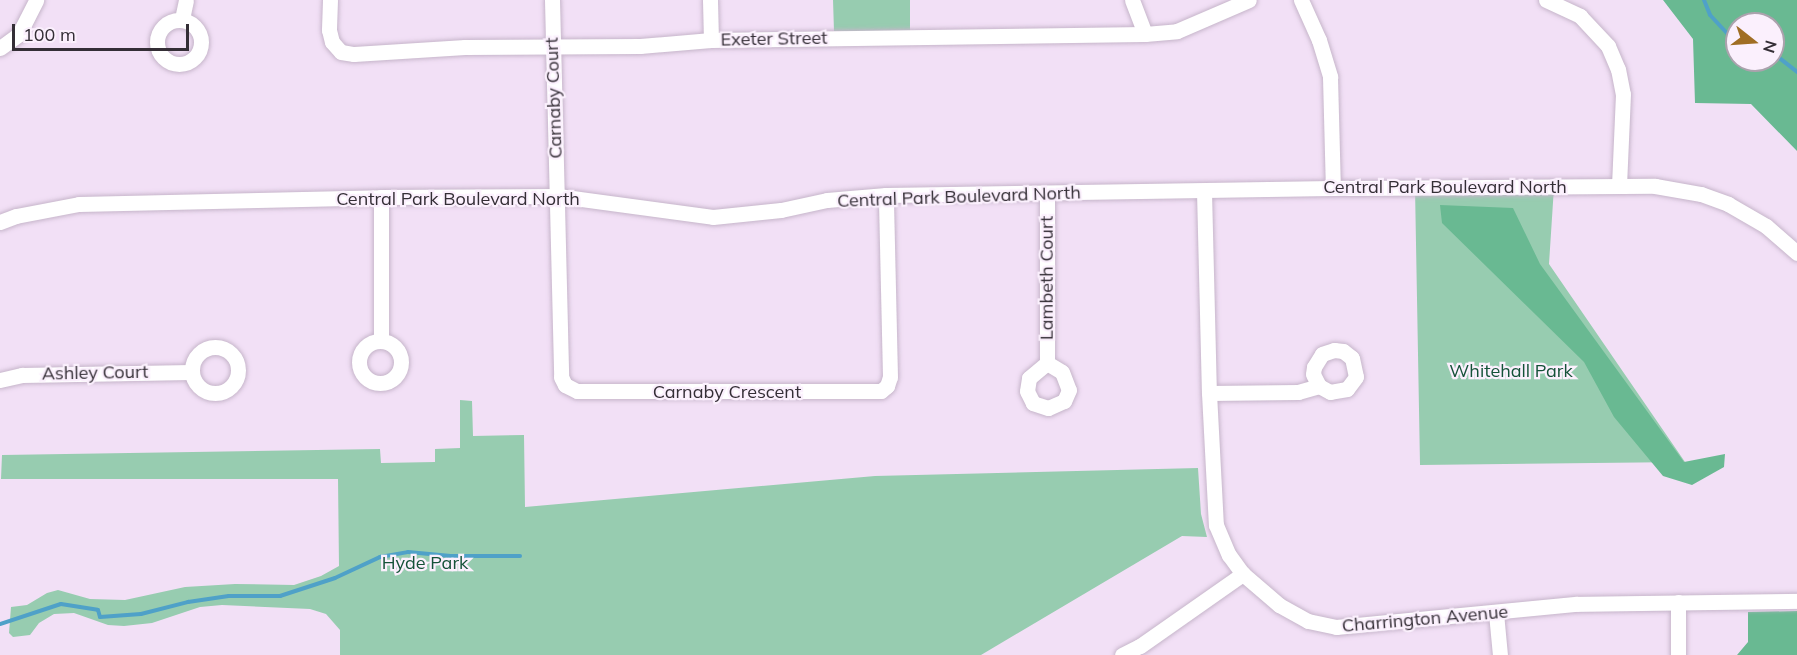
<!DOCTYPE html>
<html>
<head>
<meta charset="utf-8">
<style>
	body { margin:0 }
	#map { position:relative; width:1797px; height:655px; overflow:hidden; background:#f2e0f6; font-family:Mulish,sans-serif }
	div>[style] { position:absolute }
	[style*='--x'] { left:calc(var(--x)*1px); top:calc(var(--y)*1px); width:calc(var(--w)*1px); rotate:calc(var(--a)*1deg) }
	.green>* { inset:0; background:#97ccb0 }
	.forest>* { inset:0; background:#69b992 }
	.stream>* { height:4px; margin:-2px; padding:0 2px; transform-origin:2px; border-radius:2px; background:#4fa1c8 }
	.roads { filter:drop-shadow(0 0 2px #c6b5ca) drop-shadow(0 0 2px #c6b5ca) }
	.minor>* { height:15px; margin:-7.5px; padding:0 7.5px; transform-origin:7.5px; border-radius:7.5px; background:#fff }
	.minor>.ring { margin:-7.5px; padding:0; box-sizing:content-box; background:none; border:15px solid #fff; border-radius:50% }
	span { translate:-50% -50%; white-space:nowrap; text-align:center; line-height:1.15; -webkit-text-stroke:4.5px #fbf0fd; paint-order:stroke }
	.street-label { font-size:18px; color:#342e36 }
	.park-label { font-size:18px; color:#145238 }
	.north { position:absolute; left:1725px; top:12px; width:60px; height:60px; box-sizing:border-box; background:#fbf0fd; border:2px solid #aba2ad; border-radius:50%; rotate:107deg; font-size:16px; font-weight:700; line-height:24px; text-align:center; color:#342e36 }
	.north::after { content:''; display:block; margin:auto; width:21px; height:27px; background:#a06e24; clip-path:polygon(50% 0,100% 100%,50% 72%,0 100%) }
	.scale { position:absolute; left:12px; top:24px; width:177px; height:27px; box-sizing:border-box; border:3px solid #342e36; border-top:0; padding-left:8px; font-size:18px; line-height:21px; white-space:nowrap; color:#342e36; -webkit-text-stroke:4px #fbf0fd; paint-order:stroke }
</style>
</head>
<body>
<div id="map">
	<div class="green">
		<div style="clip-path:polygon(833px 0,910px 0,910px 31px,834px 31px)"></div>
		<div style="clip-path:polygon(1554px 187px,1549px 264px,1685px 462px,1420px 465px,1415px 188px)"></div>
		<div style="clip-path:polygon(460px 400px,472px 401px,473px 436px,524px 435px,525px 507px,875px 476px,1198px 468px,1201px 514px,1207px 537px,1182px 536px,981px 655px,340px 655px,340px 630px,326px 614px,310px 609px,222px 605px,200px 607px,152px 623px,124px 626px,108px 625px,74px 613px,54px 614px,39px 623px,30px 635px,13px 637px,9px 633px,11px 607px,27px 605px,47px 593px,58px 590px,90px 599px,125px 600px,185px 587px,235px 584px,294px 585px,321px 576px,339px 566px,338px 479px,1px 479px,2px 455px,380px 449px,381px 463px,435px 462px,435px 449px,460px 448px)"></div>
	</div>
	<div class="forest">
		<div style="clip-path:polygon(evenodd,1663px 0,1797px 0,1797px 151px,1751px 104px,1695px 103px,1693px 39px,1663px 0,1737px 24px,1773px 24px,1773px 60px,1737px 60px,1737px 24px)"></div>
		<div style="clip-path:polygon(1440px 205px,1513px 208px,1540px 264px,1684px 462px,1725px 454px,1724px 467px,1692px 485px,1663px 476px,1614px 417px,1584px 362px,1442px 223px)"></div>
		<div style="clip-path:polygon(1797px 611px,1797px 655px,1737px 655px,1748px 642px,1748px 612px)"></div>
	</div>
	<div class="stream">
		<div style="--x:1704;--y:0;--w:16;--a:68"></div>
		<div style="--x:1710;--y:15;--w:40;--a:47"></div>
		<div style="--x:1773;--y:53;--w:31;--a:38"></div>
		<div style="--x:0;--y:624;--w:64;--a:-18.2"></div>
		<div style="--x:61;--y:604;--w:37;--a:9"></div>
		<div style="--x:98;--y:610;--w:7;--a:74"></div>
		<div style="--x:100;--y:617;--w:41;--a:-4.2"></div>
		<div style="--x:141;--y:614;--w:49;--a:-14.3"></div>
		<div style="--x:188;--y:602;--w:41;--a:-8.3"></div>
		<div style="--x:229;--y:596;--w:51;--a:0"></div>
		<div style="--x:280;--y:596;--w:58;--a:-18.1"></div>
		<div style="--x:335;--y:578;--w:50;--a:-25"></div>
		<div style="--x:380;--y:557;--w:28;--a:-10"></div>
		<div style="--x:408;--y:552;--w:43;--a:5.3"></div>
		<div style="--x:451;--y:556;--w:69;--a:0"></div>
	</div>
	<div class="roads">
		<div class="minor">
			<div style="--x:330;--y:0;--w:30;--a:92"></div>
			<div style="--x:329;--y:30;--w:12;--a:76"></div>
			<div style="--x:332;--y:42;--w:13;--a:48"></div>
			<div style="--x:341;--y:52;--w:13;--a:9"></div>
			<div style="--x:354;--y:54;--w:111;--a:-3.6"></div>
			<div style="--x:465;--y:47;--w:175;--a:-0.3"></div>
			<div style="--x:640;--y:46;--w:71;--a:-4.8"></div>
			<div style="--x:711;--y:40;--w:434;--a:-0.8"></div>
			<div style="--x:1145;--y:34;--w:32;--a:-5"></div>
			<div style="--x:1177;--y:31;--w:78;--a:-23.3"></div>
			<div style="--x:552;--y:0;--w:377;--a:88.6"></div>
			<div style="--x:561;--y:377;--w:9;--a:63"></div>
			<div style="--x:565;--y:385;--w:13;--a:27"></div>
			<div style="--x:577;--y:391;--w:304;--a:0"></div>
			<div style="--x:881;--y:391;--w:8;--a:-40"></div>
			<div style="--x:887;--y:386;--w:9;--a:-72"></div>
			<div style="--x:890;--y:377;--w:182;--a:-91.3"></div>
			<div style="--x:710;--y:0;--w:40;--a:88.6"></div>
			<div style="--x:1132;--y:0;--w:36;--a:69"></div>
			<div style="--x:1301;--y:0;--w:44;--a:65.8"></div>
			<div style="--x:1319;--y:40;--w:39;--a:73"></div>
			<div style="--x:1330;--y:77;--w:111;--a:88.5"></div>
			<div style="--x:1546;--y:0;--w:38;--a:25"></div>
			<div style="--x:1580;--y:16;--w:41;--a:47"></div>
			<div style="--x:1608;--y:46;--w:25;--a:67"></div>
			<div style="--x:1618;--y:69;--w:25;--a:79"></div>
			<div style="--x:1623;--y:94;--w:92;--a:92.5"></div>
			<div style="--x:182;--y:19;--w:19;--a:-78"></div>
			<div class="ring" style="left:157px;top:20px;width:29px;height:29px"></div>
			<div style="--x:0;--y:48;--w:24;--a:-36"></div>
			<div style="--x:19;--y:34;--w:38;--a:-63"></div>
			<div style="--x:1204;--y:191;--w:202;--a:88.6"></div>
			<div style="--x:1209;--y:393;--w:132;--a:87"></div>
			<div style="--x:1216;--y:525;--w:33;--a:67"></div>
			<div style="--x:1229;--y:555;--w:24;--a:54"></div>
			<div style="--x:1243;--y:574;--w:48;--a:40.7"></div>
			<div style="--x:1279;--y:605;--w:33;--a:29"></div>
			<div style="--x:1308;--y:621;--w:29;--a:12"></div>
			<div style="--x:1336;--y:627;--w:242;--a:-5.5"></div>
			<div style="--x:1577;--y:604;--w:220;--a:-0.8"></div>
			<div style="--x:1047;--y:194;--w:169;--a:90"></div>
			<div style="--x:1047;--y:363;--w:17;--a:31"></div>
			<div style="--x:1062;--y:372;--w:19;--a:69"></div>
			<div style="--x:1069;--y:390;--w:12;--a:114"></div>
			<div style="--x:1064;--y:401;--w:17;--a:156"></div>
			<div style="--x:1048;--y:408;--w:16;--a:-162"></div>
			<div style="--x:1033;--y:403;--w:13;--a:-117"></div>
			<div style="--x:1027;--y:391;--w:13;--a:-81"></div>
			<div style="--x:1029;--y:378;--w:23;--a:-40"></div>
			<div style="--x:381;--y:197;--w:144;--a:90"></div>
			<div style="--x:0;--y:222;--w:17;--a:-21"></div>
			<div style="--x:16;--y:216;--w:64;--a:-10.8"></div>
			<div style="--x:79;--y:204;--w:302;--a:-1.3"></div>
			<div style="--x:381;--y:197;--w:177;--a:-0.3"></div>
			<div style="--x:558;--y:196;--w:156;--a:7.7"></div>
			<div style="--x:713;--y:217;--w:68;--a:-5.9"></div>
			<div style="--x:781;--y:210;--w:47;--a:-12.3"></div>
			<div style="--x:827;--y:200;--w:59;--a:-4.8"></div>
			<div style="--x:886;--y:195;--w:462;--a:-0.9"></div>
			<div style="--x:1348;--y:188;--w:307;--a:-0.4"></div>
			<div style="--x:1655;--y:186;--w:47;--a:9.9"></div>
			<div style="--x:1701;--y:194;--w:29;--a:20"></div>
			<div style="--x:1728;--y:204;--w:44;--a:30.1"></div>
			<div style="--x:1766;--y:226;--w:41;--a:41.1"></div>
			<div class="ring" style="left:359px;top:341px;width:27px;height:27px"></div>
			<div class="ring" style="left:192px;top:347px;width:31px;height:31px"></div>
			<div style="--x:0;--y:380;--w:23;--a:-13"></div>
			<div style="--x:22;--y:375;--w:169;--a:-1"></div>
			<div style="--x:1209;--y:393;--w:89;--a:-0.6"></div>
			<div style="--x:1298;--y:392;--w:22;--a:-16"></div>
			<div style="--x:1319;--y:386;--w:13;--a:-117"></div>
			<div style="--x:1313;--y:374;--w:7;--a:-82"></div>
			<div style="--x:1314;--y:367;--w:15;--a:-58"></div>
			<div style="--x:1322;--y:354;--w:13;--a:-18"></div>
			<div style="--x:1334;--y:350;--w:9;--a:6"></div>
			<div style="--x:1343;--y:351;--w:11;--a:38"></div>
			<div style="--x:1352;--y:358;--w:19;--a:78"></div>
			<div style="--x:1356;--y:377;--w:15;--a:127"></div>
			<div style="--x:1347;--y:389;--w:17;--a:170"></div>
			<div style="--x:1330;--y:392;--w:13;--a:-151"></div>
			<div style="--x:1678;--y:602;--w:53;--a:90"></div>
			<div style="--x:1496;--y:613;--w:42;--a:84.6"></div>
			<div style="--x:1122;--y:655;--w:20;--a:-27"></div>
			<div style="--x:1140;--y:646;--w:126;--a:-35"></div>
		</div>
	</div>
	<div class="street-label">
		<span style="left:774px;top:39px;rotate:-1deg">Exeter Street</span>
		<span style="left:554px;top:98px;rotate:-92deg">Carnaby Court</span>
		<span style="left:1445px;top:187px">Central Park Boulevard North</span>
		<span style="left:959px;top:197px;rotate:-2deg">Central Park Boulevard North</span>
		<span style="left:458px;top:199px">Central Park Boulevard North</span>
		<span style="left:1047px;top:278px;rotate:-90deg">Lambeth Court</span>
		<span style="left:95px;top:373px;rotate:-1deg">Ashley Court</span>
		<span style="left:727px;top:392px">Carnaby Crescent</span>
		<span style="left:1425px;top:619px;rotate:-5deg">Charrington Avenue</span>
	</div>
	<div class="park-label">
		<span style="left:1511px;top:371px">Whitehall Park</span>
		<span style="left:425px;top:563px">Hyde Park</span>
	</div>
	<div class="north">N</div>
	<div class="scale">100 m</div>
</div>
</body>
</html>
